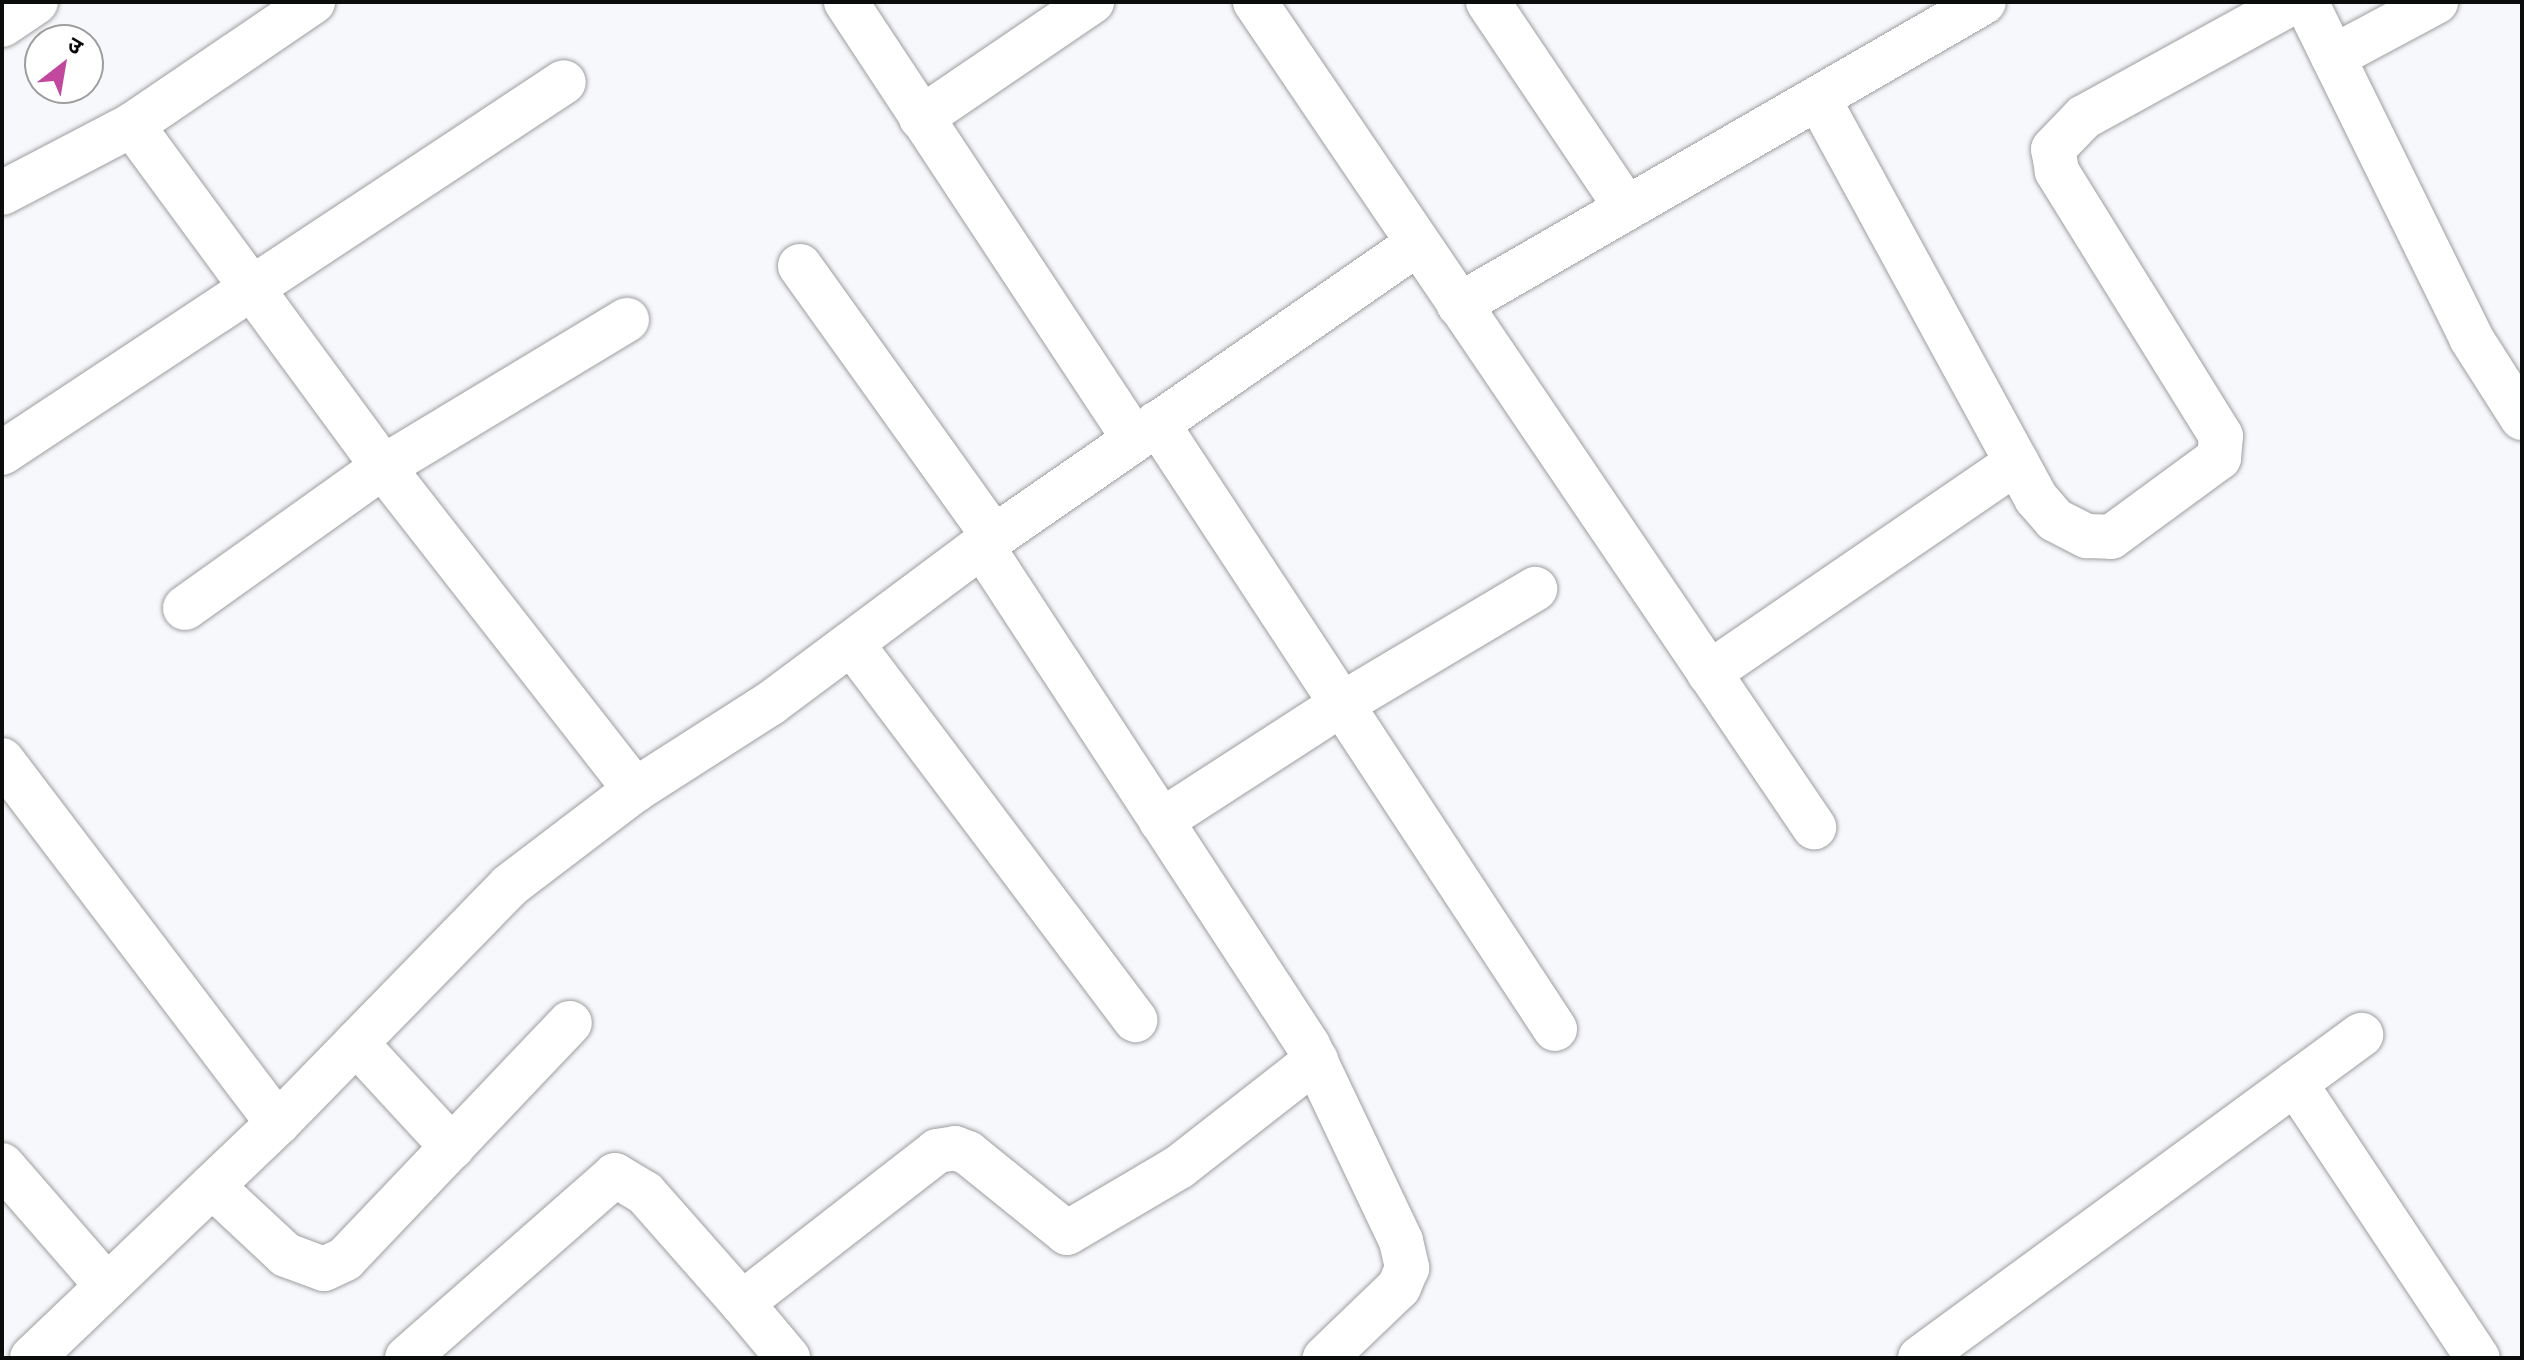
<!DOCTYPE html>
<html>
<head>
<meta charset="utf-8">
<style>
	body { margin:0 }
	#map { position:relative; width:2524px; height:1360px; overflow:hidden; background:#f7f8fb; font-family:Inter,"Noto Sans Devanagari",sans-serif }
	div>[style] { position:absolute }
	[style*='--x'] { left:calc(var(--x)*1px); top:calc(var(--y)*1px); width:calc(var(--w)*1px); rotate:calc(var(--a)*1deg) }
	.roads { filter:drop-shadow(0 0 2px #9e9ea1) drop-shadow(0 0 2px #9e9ea1) }
	.minor>* { height:44px; margin:-22px; padding:0 22px; transform-origin:22px; border-radius:22px; background:#fff }
	span { translate:-50% -50%; white-space:nowrap; text-align:center; line-height:1.15; -webkit-text-stroke:6px #fff; paint-order:stroke }
	.frame { position:absolute; inset:0; border:4px solid #0b0c0c; pointer-events:none }
	.north { position:absolute; left:24px; top:24px; width:80px; height:80px; box-sizing:border-box; background:#fff; border:2px solid #9d9e9e; border-radius:50%; rotate:31deg; font-size:22px; font-weight:700; line-height:32px; text-align:center; color:#0b0c0c }
	.north::after { content:''; display:block; margin:auto; width:28px; height:36px; background:#c1489d; clip-path:polygon(50% 0,100% 100%,50% 72%,0 100%) }
</style>
</head>
<body>
<div id="map">
	<div class="roads">
		<div class="minor">
			<div style="--x:846;--y:2;--w:523;--a:56.61"></div>
			<div style="--x:1255;--y:2;--w:997;--a:55.88"></div>
			<div style="--x:1488;--y:2;--w:247;--a:56.1"></div>
			<div style="--x:2306;--y:2;--w:374;--a:63.8"></div>
			<div style="--x:2471;--y:338;--w:95;--a:57.5"></div>
			<div style="--x:2;--y:25;--w:41;--a:-34.1"></div>
			<div style="--x:2333;--y:57;--w:117;--a:-28.1"></div>
			<div style="--x:1818;--y:98;--w:456;--a:61.4"></div>
			<div style="--x:2036;--y:498;--w:29;--a:49"></div>
			<div style="--x:2055;--y:520;--w:36;--a:27"></div>
			<div style="--x:2087;--y:536;--w:24;--a:2"></div>
			<div style="--x:2111;--y:537;--w:134;--a:-36.2"></div>
			<div style="--x:2219;--y:458;--w:22;--a:-85"></div>
			<div style="--x:2221;--y:436;--w:312;--a:-121.8"></div>
			<div style="--x:2057;--y:171;--w:22;--a:-100"></div>
			<div style="--x:2053;--y:149;--w:45;--a:-45.9"></div>
			<div style="--x:2084;--y:117;--w:239;--a:-28.8"></div>
			<div style="--x:921;--y:118;--w:207;--a:-34.2"></div>
			<div style="--x:132;--y:125;--w:424;--a:53.7"></div>
			<div style="--x:383;--y:467;--w:285;--a:-31.1"></div>
			<div style="--x:2;--y:193;--w:147;--a:-27.6"></div>
			<div style="--x:132;--y:125;--w:219;--a:-34.2"></div>
			<div style="--x:800;--y:266;--w:333;--a:54.4"></div>
			<div style="--x:1459;--y:305;--w:606;--a:-29.99"></div>
			<div style="--x:1157;--y:423;--w:725;--a:56.7"></div>
			<div style="--x:2;--y:453;--w:673;--a:-33.43"></div>
			<div style="--x:982;--y:546;--w:596;--a:56.84"></div>
			<div style="--x:1308;--y:1045;--w:217;--a:64.6"></div>
			<div style="--x:1401;--y:1241;--w:28;--a:77"></div>
			<div style="--x:1407;--y:1268;--w:21;--a:113"></div>
			<div style="--x:1399;--y:1287;--w:103;--a:136.2"></div>
			<div style="--x:185;--y:608;--w:243;--a:-35.5"></div>
			<div style="--x:383;--y:467;--w:410;--a:52"></div>
			<div style="--x:852;--y:644;--w:471;--a:53"></div>
			<div style="--x:1709;--y:673;--w:373;--a:-34.4"></div>
			<div style="--x:2;--y:760;--w:456;--a:52.8"></div>
			<div style="--x:1161;--y:821;--w:216;--a:-32.9"></div>
			<div style="--x:1342;--y:704;--w:225;--a:-30.8"></div>
			<div style="--x:356;--y:1043;--w:142;--a:47.3"></div>
			<div style="--x:2295;--y:1083;--w:330;--a:56.4"></div>
			<div style="--x:2;--y:1165;--w:160;--a:49"></div>
			<div style="--x:212;--y:1186;--w:101;--a:43"></div>
			<div style="--x:286;--y:1255;--w:40;--a:20.2"></div>
			<div style="--x:324;--y:1269;--w:23;--a:-25"></div>
			<div style="--x:345;--y:1259;--w:326;--a:-46.4"></div>
			<div style="--x:742;--y:1303;--w:72;--a:50.1"></div>
			<div style="--x:32;--y:1358;--w:340;--a:-43.7"></div>
			<div style="--x:278;--y:1123;--w:331;--a:-45.7"></div>
			<div style="--x:509;--y:886;--w:158;--a:-37.3"></div>
			<div style="--x:635;--y:790;--w:161;--a:-32.6"></div>
			<div style="--x:771;--y:703;--w:278;--a:-36.7"></div>
			<div style="--x:994;--y:537;--w:515;--a:-34.71"></div>
			<div style="--x:407;--y:1358;--w:277;--a:-41.3"></div>
			<div style="--x:615;--y:1175;--w:35;--a:31"></div>
			<div style="--x:645;--y:1193;--w:147;--a:48.6"></div>
			<div style="--x:742;--y:1303;--w:247;--a:-37.9"></div>
			<div style="--x:937;--y:1151;--w:18;--a:-9"></div>
			<div style="--x:955;--y:1148;--w:14;--a:21"></div>
			<div style="--x:968;--y:1153;--w:127;--a:38.9"></div>
			<div style="--x:1067;--y:1233;--w:130;--a:-30.5"></div>
			<div style="--x:1179;--y:1167;--w:174;--a:-38"></div>
			<div style="--x:1920;--y:1358;--w:547;--a:-36.22"></div>
		</div>
	</div>
	<div class="frame"></div>
	<div class="north">उ</div>
</div>
</body>
</html>
